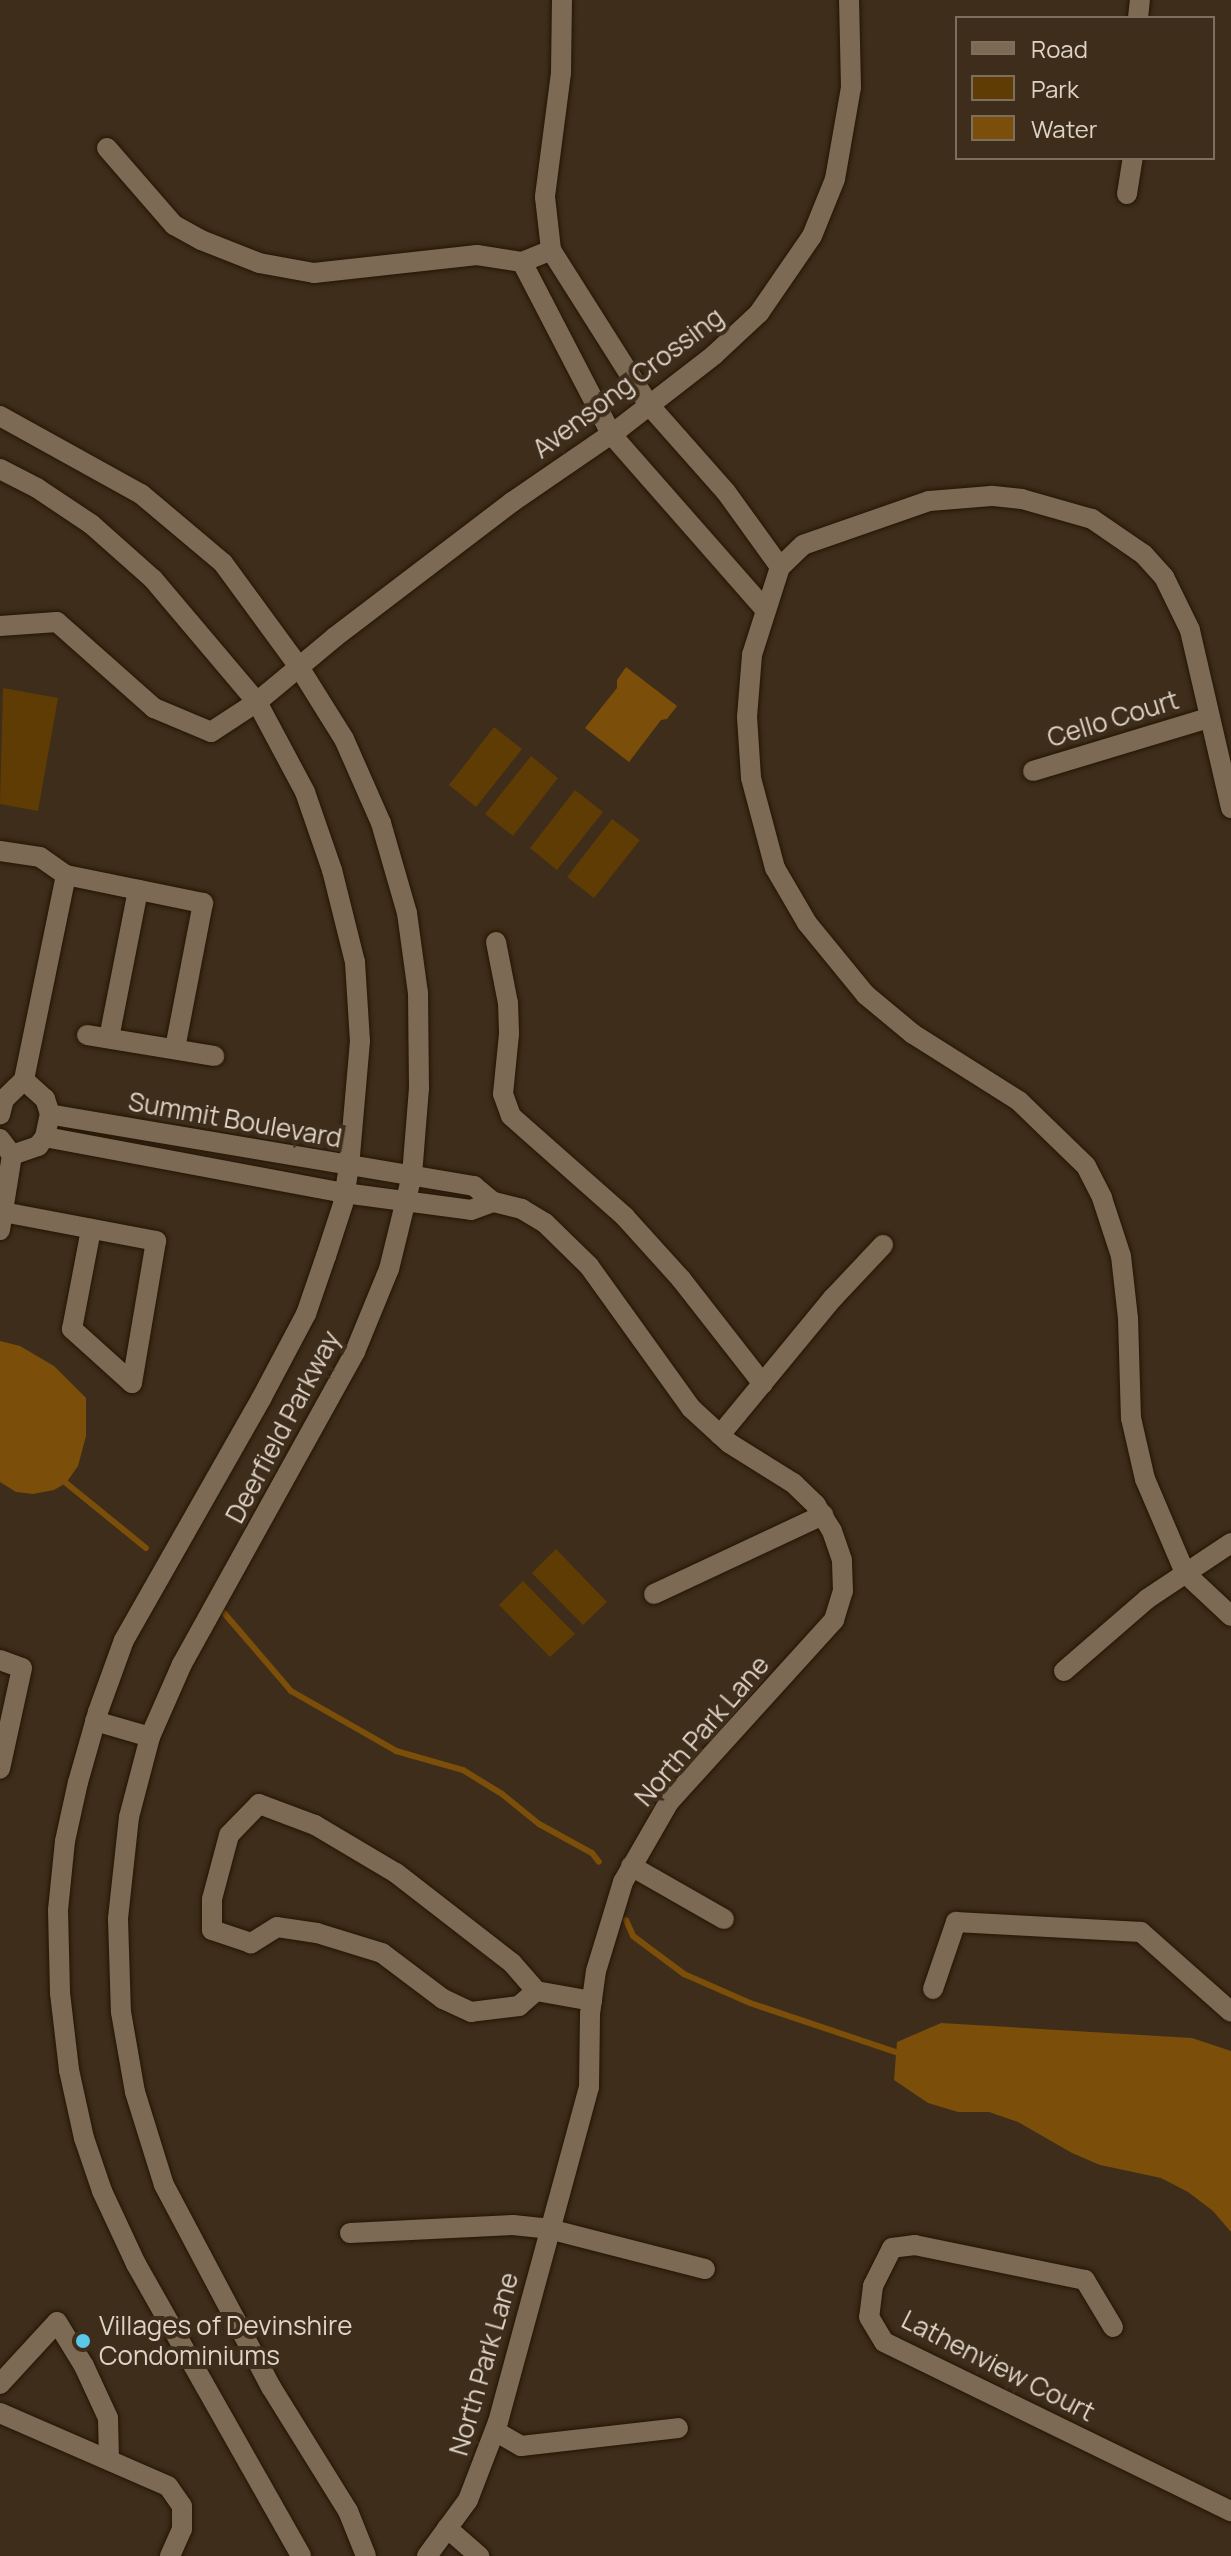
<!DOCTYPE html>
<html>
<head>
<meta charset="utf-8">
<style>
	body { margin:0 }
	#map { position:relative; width:1231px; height:2556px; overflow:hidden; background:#3d2d1a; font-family:Manrope,sans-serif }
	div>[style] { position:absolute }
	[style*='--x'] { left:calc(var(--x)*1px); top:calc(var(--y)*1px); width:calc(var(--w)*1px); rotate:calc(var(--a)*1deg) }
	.green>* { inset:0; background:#603c05 }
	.water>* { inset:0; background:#7b4e0a }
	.stream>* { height:6px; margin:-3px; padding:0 3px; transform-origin:3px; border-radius:3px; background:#7b4e0a }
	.roads { filter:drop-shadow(0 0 2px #241504) drop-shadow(0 0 2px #241504) }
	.street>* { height:20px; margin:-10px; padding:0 10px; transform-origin:10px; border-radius:10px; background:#7d6a55 }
	.secondary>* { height:20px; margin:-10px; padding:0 10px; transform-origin:10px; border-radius:10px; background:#7d6a55 }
	.dots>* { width:22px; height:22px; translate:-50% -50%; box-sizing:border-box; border:4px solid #3d2d1a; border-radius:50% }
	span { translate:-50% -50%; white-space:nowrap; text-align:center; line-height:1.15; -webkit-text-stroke:8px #3d2d1a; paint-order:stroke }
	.street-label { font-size:26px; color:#ded3c8 }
	.poi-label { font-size:26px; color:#ded3c8 }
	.left { translate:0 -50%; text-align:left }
	.legend { position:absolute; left:955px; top:16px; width:260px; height:144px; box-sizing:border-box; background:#3d2d1a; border:2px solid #7d6f60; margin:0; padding:10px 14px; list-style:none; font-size:24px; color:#ded3c8 }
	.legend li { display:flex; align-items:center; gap:16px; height:40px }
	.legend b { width:40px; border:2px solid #7d6f60 }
</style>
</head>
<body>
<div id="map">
	<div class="green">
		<div style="clip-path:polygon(3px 688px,58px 698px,38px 811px,0 804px)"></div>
		<div style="clip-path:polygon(494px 727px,522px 749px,476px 807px,449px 785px)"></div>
		<div style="clip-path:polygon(531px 756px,558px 778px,513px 836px,485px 814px)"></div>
		<div style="clip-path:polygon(575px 790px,603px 812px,557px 870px,530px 848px)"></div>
		<div style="clip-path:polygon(612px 819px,640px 840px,594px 898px,567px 877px)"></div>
		<div style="clip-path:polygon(556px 1549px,607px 1602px,583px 1625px,532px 1573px)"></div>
		<div style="clip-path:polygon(523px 1581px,575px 1634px,550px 1657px,499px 1605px)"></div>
	</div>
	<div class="water">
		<div style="clip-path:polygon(626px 667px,677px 706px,667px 719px,661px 720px,629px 762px,585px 728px,617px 688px,617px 680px)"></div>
		<div style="clip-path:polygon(0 1341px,20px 1346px,54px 1366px,86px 1398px,86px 1436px,78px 1466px,66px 1483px,54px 1490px,33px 1494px,16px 1492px,0 1482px)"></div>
		<div style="clip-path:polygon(941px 2023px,1192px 2038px,1231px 2051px,1231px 2232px,1213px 2211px,1188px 2192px,1161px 2178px,1100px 2165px,1072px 2153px,1018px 2122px,989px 2112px,958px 2112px,928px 2103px,894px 2080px,897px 2042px)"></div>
	</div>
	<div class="stream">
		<div style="--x:66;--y:1483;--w:103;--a:39.1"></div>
		<div style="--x:224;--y:1613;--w:103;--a:49.3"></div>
		<div style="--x:291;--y:1691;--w:121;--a:29.7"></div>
		<div style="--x:396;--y:1751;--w:70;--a:15.8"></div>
		<div style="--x:463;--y:1770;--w:46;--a:31.6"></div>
		<div style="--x:502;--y:1794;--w:48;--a:39"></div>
		<div style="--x:539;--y:1824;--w:60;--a:28.7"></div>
		<div style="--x:592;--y:1853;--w:11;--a:52"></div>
		<div style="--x:626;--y:1920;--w:17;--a:66"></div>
		<div style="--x:633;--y:1936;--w:64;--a:36.7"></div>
		<div style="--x:684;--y:1974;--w:72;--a:23.7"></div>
		<div style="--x:750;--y:2003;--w:154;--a:18.6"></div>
	</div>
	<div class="roads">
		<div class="street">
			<div style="--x:562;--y:0;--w:73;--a:90.8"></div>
			<div style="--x:561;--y:73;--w:125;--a:97.4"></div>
			<div style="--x:545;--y:197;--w:53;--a:83.5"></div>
			<div style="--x:551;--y:250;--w:183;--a:57.7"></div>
			<div style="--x:649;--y:405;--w:116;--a:48.5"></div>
			<div style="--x:726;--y:492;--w:92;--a:54.2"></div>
			<div style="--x:1138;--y:18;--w:18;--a:-84"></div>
			<div style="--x:107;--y:148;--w:102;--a:49"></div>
			<div style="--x:174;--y:225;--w:31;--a:29"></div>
			<div style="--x:201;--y:240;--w:62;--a:21.6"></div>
			<div style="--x:259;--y:263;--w:56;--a:10.3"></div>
			<div style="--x:314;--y:273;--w:164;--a:-6.3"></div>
			<div style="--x:477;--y:255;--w:46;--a:8.8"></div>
			<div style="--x:522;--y:262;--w:31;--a:-22"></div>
			<div style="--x:1127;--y:194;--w:36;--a:-81"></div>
			<div style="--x:522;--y:262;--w:194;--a:62.6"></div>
			<div style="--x:611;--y:434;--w:232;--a:48.7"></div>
			<div style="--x:0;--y:626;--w:57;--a:-4"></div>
			<div style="--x:57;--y:622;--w:130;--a:41.6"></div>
			<div style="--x:154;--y:708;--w:62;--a:22.8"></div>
			<div style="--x:211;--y:732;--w:55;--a:-33.1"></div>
			<div style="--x:257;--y:702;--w:102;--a:-39.8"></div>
			<div style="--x:335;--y:637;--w:223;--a:-37.3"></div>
			<div style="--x:512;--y:502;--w:131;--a:-34.4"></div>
			<div style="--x:620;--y:428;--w:119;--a:-37.8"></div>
			<div style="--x:714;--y:355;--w:62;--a:-43"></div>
			<div style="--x:759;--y:313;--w:93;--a:-55.5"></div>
			<div style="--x:812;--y:236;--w:61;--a:-68"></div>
			<div style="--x:835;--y:179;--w:93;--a:-80.1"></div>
			<div style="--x:851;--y:87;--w:87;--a:-91.3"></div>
			<div style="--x:1033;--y:771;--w:184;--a:-16.8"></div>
			<div style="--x:1231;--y:808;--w:183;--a:-103"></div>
			<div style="--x:1190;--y:630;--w:59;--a:-116.1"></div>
			<div style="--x:1164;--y:577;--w:31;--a:-132"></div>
			<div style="--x:1143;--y:554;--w:62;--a:-145.5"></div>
			<div style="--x:1092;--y:519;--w:73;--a:-164.1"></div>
			<div style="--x:1022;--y:499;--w:31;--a:-174"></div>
			<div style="--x:991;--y:496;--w:62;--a:175.4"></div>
			<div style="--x:929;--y:501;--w:133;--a:160.8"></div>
			<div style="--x:803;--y:545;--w:32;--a:136"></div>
			<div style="--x:780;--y:567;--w:92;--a:107.7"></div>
			<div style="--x:752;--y:655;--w:62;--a:94.6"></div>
			<div style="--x:747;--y:717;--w:61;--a:86.2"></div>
			<div style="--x:751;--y:778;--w:93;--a:75.1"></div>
			<div style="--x:775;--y:868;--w:64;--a:59.8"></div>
			<div style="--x:807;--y:923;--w:93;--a:50.7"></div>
			<div style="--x:866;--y:995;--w:61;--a:39.7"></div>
			<div style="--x:913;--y:1034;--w:125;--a:32.3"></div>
			<div style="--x:1019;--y:1101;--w:93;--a:44.1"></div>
			<div style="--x:1086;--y:1166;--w:36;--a:63"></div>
			<div style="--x:1102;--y:1198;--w:61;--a:71.9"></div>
			<div style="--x:1121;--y:1256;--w:62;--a:83.6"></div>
			<div style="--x:1128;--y:1318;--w:100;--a:88.3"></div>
			<div style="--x:1131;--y:1418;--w:63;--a:77.1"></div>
			<div style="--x:1145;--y:1479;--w:102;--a:66.9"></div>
			<div style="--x:1185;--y:1573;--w:63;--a:43.1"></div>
			<div style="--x:0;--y:851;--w:40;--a:8.5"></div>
			<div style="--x:40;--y:857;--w:32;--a:35"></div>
			<div style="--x:66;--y:875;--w:209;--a:101.6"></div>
			<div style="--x:24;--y:1080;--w:28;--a:136"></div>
			<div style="--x:4;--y:1099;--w:16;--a:104"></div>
			<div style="--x:66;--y:875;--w:140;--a:11.6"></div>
			<div style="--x:203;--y:903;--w:148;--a:100.9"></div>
			<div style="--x:496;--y:942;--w:62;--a:78.9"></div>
			<div style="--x:508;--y:1003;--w:31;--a:88"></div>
			<div style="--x:509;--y:1034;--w:60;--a:95.7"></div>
			<div style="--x:503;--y:1094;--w:23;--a:70"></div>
			<div style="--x:511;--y:1116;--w:152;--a:41.5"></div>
			<div style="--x:625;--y:1217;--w:84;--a:47.9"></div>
			<div style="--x:681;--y:1279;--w:133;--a:52"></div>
			<div style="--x:87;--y:1035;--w:129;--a:9.4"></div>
			<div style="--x:109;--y:1038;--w:151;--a:-78.9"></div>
			<div style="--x:45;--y:1137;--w:304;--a:10.6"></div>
			<div style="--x:344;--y:1193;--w:128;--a:7.6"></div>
			<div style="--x:471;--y:1210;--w:23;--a:-20"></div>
			<div style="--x:493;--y:1202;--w:25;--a:-140"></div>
			<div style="--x:474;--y:1186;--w:430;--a:-170.4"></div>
			<div style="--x:0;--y:1139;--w:20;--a:53"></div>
			<div style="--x:12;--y:1155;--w:76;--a:99.1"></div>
			<div style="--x:12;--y:1155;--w:28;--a:-19"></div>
			<div style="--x:38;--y:1146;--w:11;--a:-52"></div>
			<div style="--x:45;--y:1137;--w:24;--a:-78"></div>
			<div style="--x:50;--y:1114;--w:16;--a:-108"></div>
			<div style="--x:45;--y:1099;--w:28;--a:-138"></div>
			<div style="--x:3;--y:1212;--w:156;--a:10.7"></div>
			<div style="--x:156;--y:1241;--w:144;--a:99.6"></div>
			<div style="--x:132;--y:1383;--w:81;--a:-138"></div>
			<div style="--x:72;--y:1329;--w:102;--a:-79.2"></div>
			<div style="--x:720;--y:1435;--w:178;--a:-50.5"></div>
			<div style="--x:833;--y:1298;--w:73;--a:-46.7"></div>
			<div style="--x:654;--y:1594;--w:187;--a:-25.1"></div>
			<div style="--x:0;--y:1660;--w:23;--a:20"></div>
			<div style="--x:22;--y:1668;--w:103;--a:102.3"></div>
			<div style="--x:1064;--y:1671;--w:110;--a:-40.9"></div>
			<div style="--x:1147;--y:1599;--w:101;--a:-33.7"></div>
			<div style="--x:259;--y:1804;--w:60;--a:20.6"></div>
			<div style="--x:315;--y:1825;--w:94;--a:30.7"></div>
			<div style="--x:396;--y:1873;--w:147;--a:37.8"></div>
			<div style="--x:512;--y:1963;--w:37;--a:49"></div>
			<div style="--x:536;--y:1991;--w:23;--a:139"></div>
			<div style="--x:519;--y:2006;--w:48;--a:172.9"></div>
			<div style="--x:471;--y:2012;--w:31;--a:-155"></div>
			<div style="--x:443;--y:1999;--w:76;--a:-143"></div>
			<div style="--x:382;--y:1953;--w:68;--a:-162.9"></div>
			<div style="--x:317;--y:1933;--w:40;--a:-171.5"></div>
			<div style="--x:277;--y:1927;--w:31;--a:148"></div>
			<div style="--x:251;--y:1943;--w:41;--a:-161.6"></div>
			<div style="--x:212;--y:1930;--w:31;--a:-90"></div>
			<div style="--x:212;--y:1899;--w:66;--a:-75.1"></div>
			<div style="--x:229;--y:1835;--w:43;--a:-45.9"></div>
			<div style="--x:631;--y:1866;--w:107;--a:29.7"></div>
			<div style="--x:933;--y:1989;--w:71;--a:-71.1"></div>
			<div style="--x:956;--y:1922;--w:185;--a:3.1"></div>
			<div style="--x:1141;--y:1932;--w:120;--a:41.6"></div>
			<div style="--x:536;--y:1991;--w:57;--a:10.1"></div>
			<div style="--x:350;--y:2233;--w:163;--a:-2.8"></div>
			<div style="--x:513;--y:2225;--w:36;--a:6"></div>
			<div style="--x:549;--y:2229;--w:161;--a:14.4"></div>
			<div style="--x:1113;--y:2327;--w:55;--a:-120.8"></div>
			<div style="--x:1085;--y:2280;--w:174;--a:-168.4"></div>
			<div style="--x:915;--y:2245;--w:23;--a:173"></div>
			<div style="--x:892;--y:2248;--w:42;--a:116.6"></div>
			<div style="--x:873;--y:2286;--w:31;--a:97"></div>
			<div style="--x:869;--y:2317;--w:29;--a:59"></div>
			<div style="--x:884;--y:2342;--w:386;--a:26"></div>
			<div style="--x:0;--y:2384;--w:84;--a:-47.4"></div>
			<div style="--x:57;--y:2322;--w:52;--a:58.5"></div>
			<div style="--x:84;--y:2366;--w:57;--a:65.2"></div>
			<div style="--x:108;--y:2418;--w:42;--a:88.6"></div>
			<div style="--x:0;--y:2413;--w:183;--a:23.5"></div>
			<div style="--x:168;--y:2486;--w:24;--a:55"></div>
			<div style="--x:182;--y:2506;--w:23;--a:90"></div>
			<div style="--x:182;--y:2529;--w:30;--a:114"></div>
			<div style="--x:495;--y:2431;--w:30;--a:30"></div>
			<div style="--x:521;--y:2446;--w:158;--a:-6.5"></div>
			<div style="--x:447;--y:2528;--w:43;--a:41.2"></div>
			<div style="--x:427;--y:2556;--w:69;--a:-53.8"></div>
			<div style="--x:468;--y:2500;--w:84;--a:-69"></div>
			<div style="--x:498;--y:2422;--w:347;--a:-74.8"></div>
			<div style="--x:589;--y:2087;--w:73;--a:-89.2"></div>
			<div style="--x:590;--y:2014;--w:43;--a:-82.1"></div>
			<div style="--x:596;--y:1971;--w:93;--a:-73.1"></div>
			<div style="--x:623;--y:1882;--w:92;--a:-60.1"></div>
			<div style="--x:669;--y:1802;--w:246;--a:-47.8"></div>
			<div style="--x:834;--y:1620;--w:30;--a:-73"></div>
			<div style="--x:843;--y:1591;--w:31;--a:-92"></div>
			<div style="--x:842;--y:1560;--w:31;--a:-109"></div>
			<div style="--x:832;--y:1531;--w:31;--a:-122"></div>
			<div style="--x:816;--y:1505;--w:32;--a:-136"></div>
			<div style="--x:793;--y:1483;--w:75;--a:-148"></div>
			<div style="--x:729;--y:1443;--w:52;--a:-137.4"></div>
			<div style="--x:691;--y:1408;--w:175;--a:-125.7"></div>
			<div style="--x:589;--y:1266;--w:62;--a:-135.7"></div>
			<div style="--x:545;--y:1223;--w:27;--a:-149"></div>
			<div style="--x:522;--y:1209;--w:30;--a:-166"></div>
		</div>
		<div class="secondary">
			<div style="--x:0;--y:416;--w:161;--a:29"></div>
			<div style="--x:141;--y:494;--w:107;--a:40.1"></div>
			<div style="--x:223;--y:563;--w:129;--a:53.8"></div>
			<div style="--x:299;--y:667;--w:85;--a:58"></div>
			<div style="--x:344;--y:739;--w:92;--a:66.2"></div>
			<div style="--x:381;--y:823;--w:94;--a:73.9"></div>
			<div style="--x:407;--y:913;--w:81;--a:82.2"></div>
			<div style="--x:418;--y:993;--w:95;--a:89.4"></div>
			<div style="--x:419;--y:1088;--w:87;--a:94.6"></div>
			<div style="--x:412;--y:1175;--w:97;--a:103.7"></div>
			<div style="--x:389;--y:1269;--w:90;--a:112.3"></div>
			<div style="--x:355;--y:1352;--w:357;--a:119"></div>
			<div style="--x:182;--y:1664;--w:80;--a:113.7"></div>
			<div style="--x:150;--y:1737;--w:83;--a:104.7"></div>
			<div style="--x:129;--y:1817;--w:103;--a:96.2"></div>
			<div style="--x:118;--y:1919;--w:93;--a:88.2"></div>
			<div style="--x:121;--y:2012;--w:81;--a:80.1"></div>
			<div style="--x:135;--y:2092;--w:97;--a:72.7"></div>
			<div style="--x:164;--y:2185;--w:229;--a:62.1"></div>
			<div style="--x:271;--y:2387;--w:146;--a:58.2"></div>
			<div style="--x:348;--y:2511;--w:48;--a:68.2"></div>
			<div style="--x:0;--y:469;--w:42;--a:27.2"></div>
			<div style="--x:37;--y:488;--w:65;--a:33.7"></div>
			<div style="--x:91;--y:524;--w:83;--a:41.6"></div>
			<div style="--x:153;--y:579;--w:161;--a:49.8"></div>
			<div style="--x:257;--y:702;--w:102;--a:61.9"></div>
			<div style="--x:305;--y:792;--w:83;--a:70.9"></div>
			<div style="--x:332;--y:870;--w:95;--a:76"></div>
			<div style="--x:355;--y:962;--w:79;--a:86.4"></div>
			<div style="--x:360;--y:1041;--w:125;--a:95"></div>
			<div style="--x:349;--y:1166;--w:38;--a:99"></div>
			<div style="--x:343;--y:1204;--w:55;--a:108.1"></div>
			<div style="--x:326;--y:1256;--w:61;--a:109"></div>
			<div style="--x:306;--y:1314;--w:96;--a:117.9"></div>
			<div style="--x:261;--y:1399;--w:277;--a:119.6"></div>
			<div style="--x:124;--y:1640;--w:77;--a:109.9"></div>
			<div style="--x:98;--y:1712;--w:73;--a:105.9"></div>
			<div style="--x:78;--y:1782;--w:60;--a:102.4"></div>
			<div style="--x:65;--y:1841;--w:69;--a:95.8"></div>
			<div style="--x:58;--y:1910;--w:83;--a:88.6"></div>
			<div style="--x:60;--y:1993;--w:78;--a:83.3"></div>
			<div style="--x:69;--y:2070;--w:70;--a:77.6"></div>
			<div style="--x:84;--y:2138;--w:56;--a:71.2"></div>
			<div style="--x:102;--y:2191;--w:81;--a:65"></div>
			<div style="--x:136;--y:2264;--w:335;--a:60.5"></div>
			<div style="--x:95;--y:1721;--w:57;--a:16.2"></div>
		</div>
	</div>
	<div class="dots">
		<div style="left:83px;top:2341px;background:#5bc8e7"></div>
	</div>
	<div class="street-label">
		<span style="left:628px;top:383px;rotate:-37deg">Avensong Crossing</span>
		<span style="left:1113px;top:719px;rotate:-17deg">Cello Court</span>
		<span style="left:235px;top:1120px;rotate:10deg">Summit Boulevard</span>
		<span style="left:283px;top:1427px;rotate:-62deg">Deerfield Parkway</span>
		<span style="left:702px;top:1731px;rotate:-49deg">North Park Lane</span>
		<span style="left:484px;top:2364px;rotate:-74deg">North Park Lane</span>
		<span style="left:998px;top:2366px;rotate:27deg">Lathenview Court</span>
	</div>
	<div class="poi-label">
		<span class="left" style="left:99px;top:2341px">Villages of Devinshire<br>Condominiums</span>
	</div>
	<ul class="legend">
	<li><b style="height:10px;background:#7d6a55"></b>Road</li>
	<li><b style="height:22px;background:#603c05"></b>Park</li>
	<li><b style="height:22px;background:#7b4e0a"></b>Water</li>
	</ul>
</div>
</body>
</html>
